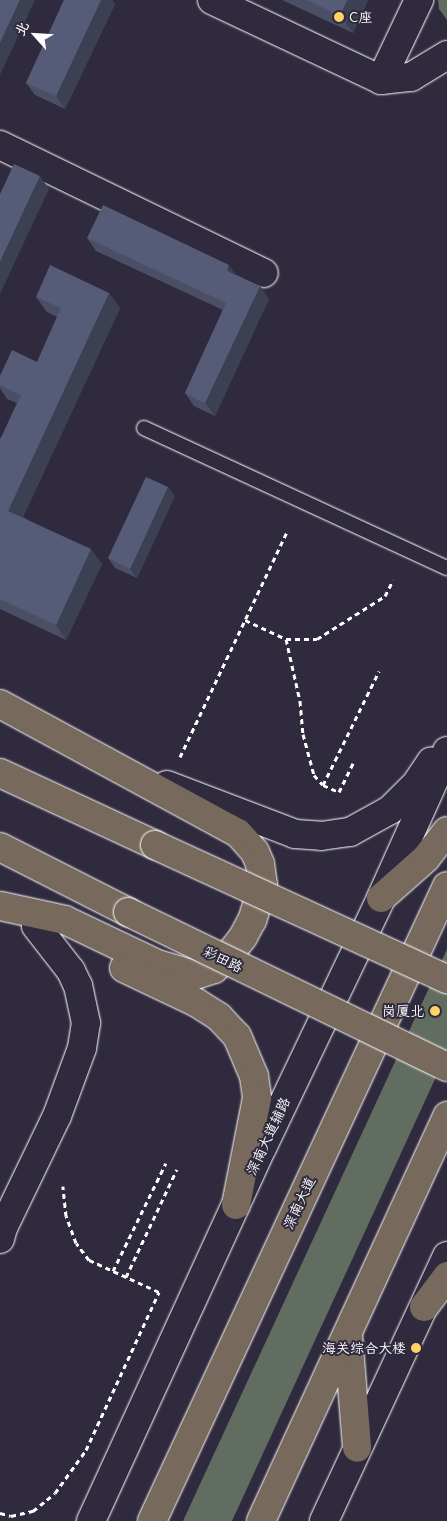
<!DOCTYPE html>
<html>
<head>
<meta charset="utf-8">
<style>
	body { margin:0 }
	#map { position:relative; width:447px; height:1521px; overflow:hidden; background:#2f2a3d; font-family:Delius,"LXGW WenKai TC",sans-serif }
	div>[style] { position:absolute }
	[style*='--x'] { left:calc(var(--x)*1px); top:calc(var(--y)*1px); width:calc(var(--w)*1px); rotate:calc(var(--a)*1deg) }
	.green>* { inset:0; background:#626d61 }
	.path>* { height:3px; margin-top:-1.5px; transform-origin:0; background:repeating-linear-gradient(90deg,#fff 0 5px,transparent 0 9px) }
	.roads { filter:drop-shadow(0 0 1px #fff) drop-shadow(0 0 1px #fff) }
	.lane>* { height:14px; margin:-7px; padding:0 7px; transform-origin:7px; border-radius:7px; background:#2f2a3d }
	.street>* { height:28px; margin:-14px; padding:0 14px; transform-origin:14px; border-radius:14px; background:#2f2a3d }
	.secondary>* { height:28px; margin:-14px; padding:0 14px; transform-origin:14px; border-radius:14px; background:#2f2a3d }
	.primary>* { height:28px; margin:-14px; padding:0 14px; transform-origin:14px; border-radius:14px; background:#77695c }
	.bridges { filter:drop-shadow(0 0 1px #fff) drop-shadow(0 0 1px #fff) }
	.primary-bridge>* { height:28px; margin:-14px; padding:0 14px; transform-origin:14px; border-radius:14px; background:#77695c }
	.wall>* { inset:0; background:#4a4f66 }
	.shaded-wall>* { inset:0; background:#3c4053 }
	.building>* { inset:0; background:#565c77 }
	.dots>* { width:14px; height:14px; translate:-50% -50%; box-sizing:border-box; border:2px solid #2f2a3d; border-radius:50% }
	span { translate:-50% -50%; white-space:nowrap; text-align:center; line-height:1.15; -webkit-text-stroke:4px #2f2a3d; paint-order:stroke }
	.poi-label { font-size:14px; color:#fff }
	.left { translate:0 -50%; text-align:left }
	.right { translate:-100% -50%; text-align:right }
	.street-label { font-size:14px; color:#fff }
	.north { position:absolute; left:10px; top:10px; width:50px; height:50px; -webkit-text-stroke:4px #2f2a3d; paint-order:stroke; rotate:296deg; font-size:14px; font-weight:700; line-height:20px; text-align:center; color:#fff }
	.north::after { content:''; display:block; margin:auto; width:18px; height:22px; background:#fff; clip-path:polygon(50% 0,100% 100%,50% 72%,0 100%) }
</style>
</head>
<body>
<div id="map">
	<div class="green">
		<div style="clip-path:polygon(438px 0,447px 0,447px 20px,439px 9px)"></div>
		<div style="clip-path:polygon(447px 949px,447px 1053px,232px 1521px,183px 1521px)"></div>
	</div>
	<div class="path">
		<div style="--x:245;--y:620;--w:45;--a:24.9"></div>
		<div style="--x:286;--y:639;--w:31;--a:0"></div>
		<div style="--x:317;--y:639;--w:80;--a:-32.3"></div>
		<div style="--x:385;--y:596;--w:18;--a:-63"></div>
		<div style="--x:286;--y:639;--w:64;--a:77.3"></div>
		<div style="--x:300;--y:701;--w:33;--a:85"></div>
		<div style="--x:303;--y:734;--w:42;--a:75"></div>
		<div style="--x:314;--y:775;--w:13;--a:48"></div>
		<div style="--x:323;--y:785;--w:17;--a:24"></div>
		<div style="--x:339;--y:792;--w:32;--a:-64"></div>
		<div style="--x:180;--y:757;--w:249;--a:-64.6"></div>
		<div style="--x:323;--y:785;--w:127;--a:-63.8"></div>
		<div style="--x:113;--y:1271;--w:120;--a:-63.9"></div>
		<div style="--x:126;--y:1277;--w:119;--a:-64.7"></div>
		<div style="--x:0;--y:1513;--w:11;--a:15"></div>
		<div style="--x:11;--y:1516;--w:23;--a:-13"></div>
		<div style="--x:33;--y:1511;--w:28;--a:-39"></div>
		<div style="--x:55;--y:1493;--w:53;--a:-54.2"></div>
		<div style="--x:86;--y:1450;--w:174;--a:-65.2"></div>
		<div style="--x:159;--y:1292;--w:77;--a:-155.4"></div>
		<div style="--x:89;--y:1260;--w:21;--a:-127"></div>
		<div style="--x:76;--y:1243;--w:29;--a:-110"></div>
		<div style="--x:66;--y:1216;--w:30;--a:-96"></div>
	</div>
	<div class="roads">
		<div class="lane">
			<div style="--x:144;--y:428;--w:334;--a:24.8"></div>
		</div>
		<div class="street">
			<div style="--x:212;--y:0;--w:187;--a:25.3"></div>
			<div style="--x:381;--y:80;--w:30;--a:-6"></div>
			<div style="--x:411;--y:77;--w:42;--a:-31.4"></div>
			<div style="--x:381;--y:80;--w:89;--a:-64.6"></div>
			<div style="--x:0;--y:145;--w:293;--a:25.9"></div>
		</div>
		<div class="secondary">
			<div style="--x:167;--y:785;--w:137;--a:20.9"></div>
			<div style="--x:295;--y:834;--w:26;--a:4"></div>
			<div style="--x:321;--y:836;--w:29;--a:-8"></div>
			<div style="--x:350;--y:832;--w:46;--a:-28.8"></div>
			<div style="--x:390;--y:810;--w:37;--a:-45"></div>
			<div style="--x:416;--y:784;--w:27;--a:-56"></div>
			<div style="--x:0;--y:1239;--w:11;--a:-75"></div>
			<div style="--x:3;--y:1228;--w:124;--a:-64.3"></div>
			<div style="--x:57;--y:1116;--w:72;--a:-69.8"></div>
			<div style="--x:82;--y:1048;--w:25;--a:-81"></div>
			<div style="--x:86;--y:1023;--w:38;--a:-102"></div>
			<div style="--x:78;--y:986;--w:17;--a:-115"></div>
			<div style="--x:71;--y:971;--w:57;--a:-127.9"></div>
			<div style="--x:91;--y:1521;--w:410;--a:-65.4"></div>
			<div style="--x:262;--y:1148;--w:277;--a:-64.5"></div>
			<div style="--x:381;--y:898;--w:161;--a:-65.8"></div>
			<div style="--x:324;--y:1521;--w:292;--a:-65.1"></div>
		</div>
		<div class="primary">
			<div style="--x:0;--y:704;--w:271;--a:28.5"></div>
			<div style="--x:238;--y:833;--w:25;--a:48"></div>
			<div style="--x:255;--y:852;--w:13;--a:67"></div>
			<div style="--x:260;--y:864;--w:21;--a:82"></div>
			<div style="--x:263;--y:885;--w:37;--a:107"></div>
			<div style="--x:252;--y:920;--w:19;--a:118"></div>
			<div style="--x:243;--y:937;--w:23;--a:128"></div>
			<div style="--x:229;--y:955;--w:21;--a:137"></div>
			<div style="--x:214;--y:969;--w:20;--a:162"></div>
			<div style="--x:195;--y:975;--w:37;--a:-164"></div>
			<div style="--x:159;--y:965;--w:104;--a:-154.4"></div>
			<div style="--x:65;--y:920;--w:66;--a:-167.8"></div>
			<div style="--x:0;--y:773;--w:171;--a:24.9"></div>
			<div style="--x:0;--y:847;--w:144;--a:26.9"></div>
			<div style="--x:381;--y:898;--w:60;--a:-41.6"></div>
			<div style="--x:426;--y:858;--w:34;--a:-52"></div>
			<div style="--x:124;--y:968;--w:81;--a:25.6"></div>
			<div style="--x:197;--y:1003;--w:26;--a:32"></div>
			<div style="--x:219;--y:1017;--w:26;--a:47"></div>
			<div style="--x:237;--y:1036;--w:43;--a:67"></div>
			<div style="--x:254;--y:1076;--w:22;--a:82"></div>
			<div style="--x:257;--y:1098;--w:109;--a:101.1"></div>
			<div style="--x:424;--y:1307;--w:39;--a:-53"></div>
			<div style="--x:348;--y:1335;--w:113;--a:85.4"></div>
			<div style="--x:152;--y:1521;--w:700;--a:-65.08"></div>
			<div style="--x:261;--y:1521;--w:446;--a:-65.3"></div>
		</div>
	</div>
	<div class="bridges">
		<div class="primary-bridge">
			<div style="--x:155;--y:845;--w:321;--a:24.7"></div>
			<div style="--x:128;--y:912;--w:355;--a:25.9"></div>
		</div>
	</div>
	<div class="wall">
		<div style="clip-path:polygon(64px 0,112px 0,115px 4px,65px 109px,35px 95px,26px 83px)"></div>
		<div style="clip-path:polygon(282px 0,368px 0,353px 33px)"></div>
		<div style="clip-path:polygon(87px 238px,236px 275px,269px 299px,215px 416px,194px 406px,185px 393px,223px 310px,96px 251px)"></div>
		<div style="clip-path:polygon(109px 293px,120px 308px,23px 517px,102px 564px,66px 640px,0 609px,0 438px,1px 438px,17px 403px,7px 399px,0 388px,0 376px,37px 362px,57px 317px,47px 312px,36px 297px)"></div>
		<div style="clip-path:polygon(175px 496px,137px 578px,115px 568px,108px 558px)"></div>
	</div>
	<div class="shaded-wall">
		<div style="clip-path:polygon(20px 0,35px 0,0 75px,0 43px)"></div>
		<div style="clip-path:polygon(101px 0,112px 0,115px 4px,65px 109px,56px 96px)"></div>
		<div style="clip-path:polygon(347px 0,368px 0,353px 33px,340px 16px)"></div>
		<div style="clip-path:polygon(40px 176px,49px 189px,0 294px,0 262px)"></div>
		<div style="clip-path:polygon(229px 265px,238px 278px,227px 271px)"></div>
		<div style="clip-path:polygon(260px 286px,269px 299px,215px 416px,205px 403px)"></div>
		<div style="clip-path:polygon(109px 293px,120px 308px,19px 526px,8px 511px)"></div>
		<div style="clip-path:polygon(168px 487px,175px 496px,137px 578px,130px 569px)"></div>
		<div style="clip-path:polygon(91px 549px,102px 564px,66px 640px,56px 625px)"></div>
	</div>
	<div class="building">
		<div style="clip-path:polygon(0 0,20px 0,0 43px)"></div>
		<div style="clip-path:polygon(64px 0,101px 0,56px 96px,26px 83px)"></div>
		<div style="clip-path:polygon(307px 0,347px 0,340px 16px)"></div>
		<div style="clip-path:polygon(14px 164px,40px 176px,0 262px,0 194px)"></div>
		<div style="clip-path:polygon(103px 205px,229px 265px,227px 271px,260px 286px,205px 403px,185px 393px,226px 303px,87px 238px)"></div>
		<div style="clip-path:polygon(50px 265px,109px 293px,8px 511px,91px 549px,56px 625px,0 599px,0 438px,1px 438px,21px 395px,0 385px,0 376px,12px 350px,37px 362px,61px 308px,36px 297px)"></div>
		<div style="clip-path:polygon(146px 477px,168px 487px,130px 569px,108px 558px)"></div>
	</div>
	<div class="dots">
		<div style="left:339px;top:17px;background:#ffd166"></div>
		<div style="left:435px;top:1011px;background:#ffd166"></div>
		<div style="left:416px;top:1348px;background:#ffd166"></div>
	</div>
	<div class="poi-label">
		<span class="left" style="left:349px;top:17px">C座</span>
		<span class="right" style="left:424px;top:1011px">岗厦北</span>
		<span class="right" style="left:406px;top:1348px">海关综合大楼</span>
	</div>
	<div class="street-label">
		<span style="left:223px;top:959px;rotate:26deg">彩田路</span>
		<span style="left:268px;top:1136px;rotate:-65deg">深南大道辅路</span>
		<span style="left:299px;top:1203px;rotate:-65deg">深南大道</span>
	</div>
	<div class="north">北</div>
</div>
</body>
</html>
